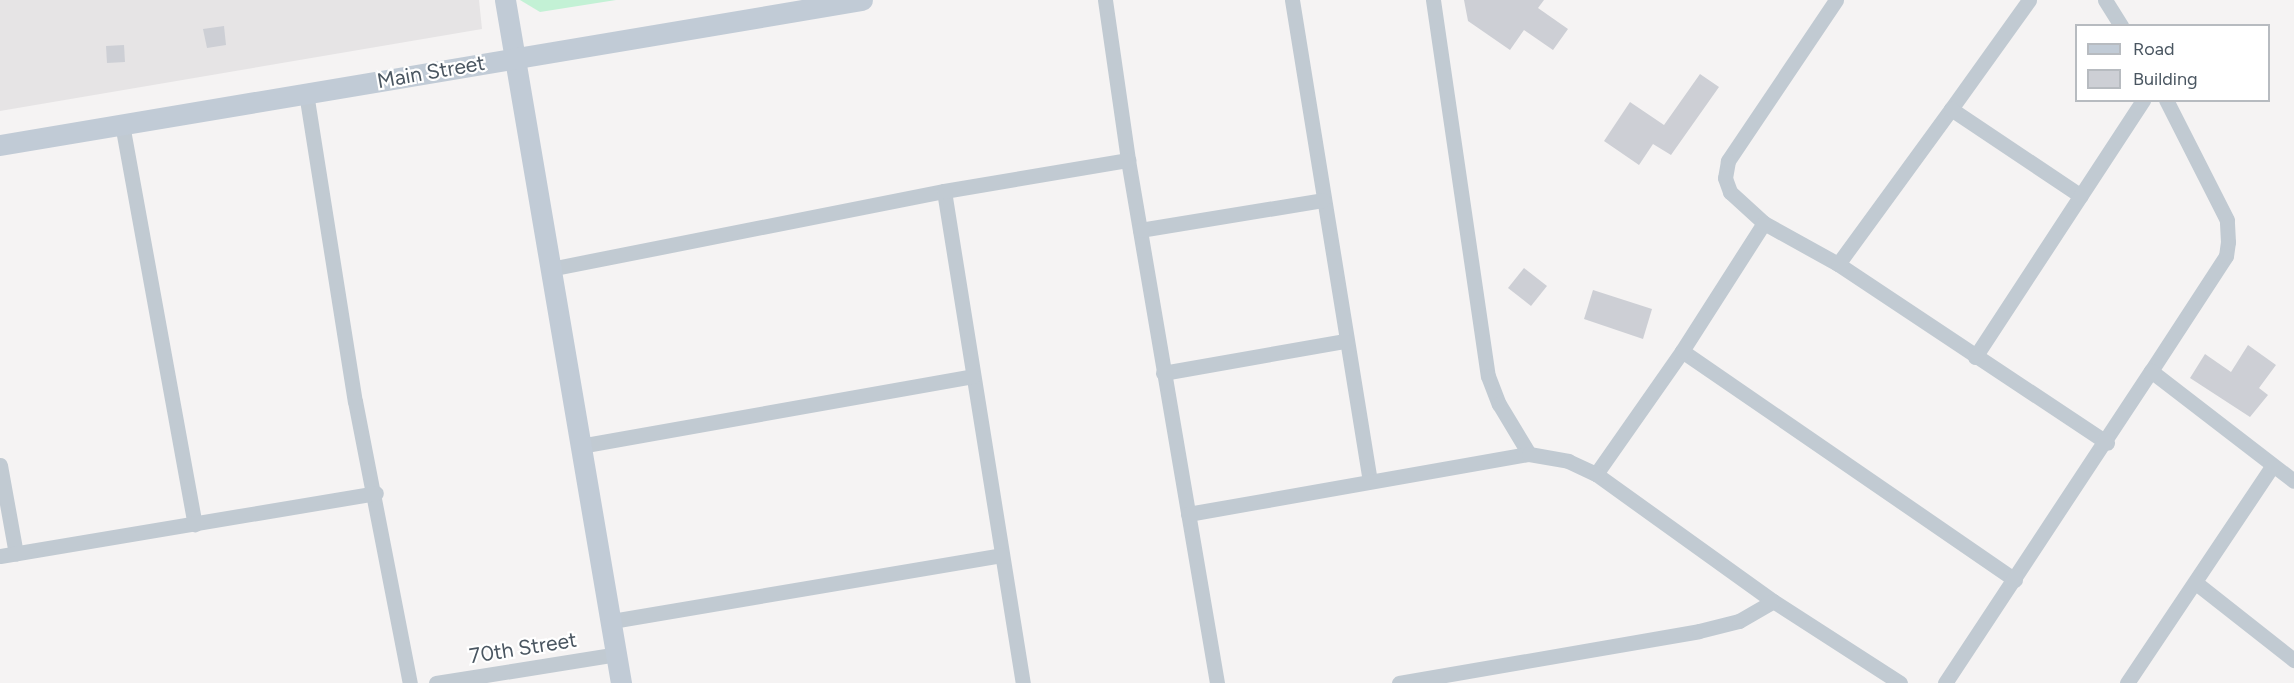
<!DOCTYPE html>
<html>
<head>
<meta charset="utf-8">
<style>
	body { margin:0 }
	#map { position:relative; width:2294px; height:683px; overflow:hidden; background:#f5f3f3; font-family:Figtree,sans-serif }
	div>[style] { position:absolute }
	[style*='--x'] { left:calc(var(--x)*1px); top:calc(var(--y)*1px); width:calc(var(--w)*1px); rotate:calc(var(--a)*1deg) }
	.education>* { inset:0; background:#e6e4e5 }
	.green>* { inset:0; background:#c3f1d5 }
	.building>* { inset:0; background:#cdcfd5 }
	.street>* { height:15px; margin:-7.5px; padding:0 7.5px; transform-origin:7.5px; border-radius:7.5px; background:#c1cad2 }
	.secondary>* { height:21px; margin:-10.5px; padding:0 10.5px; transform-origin:10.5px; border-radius:10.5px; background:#c1cbd6 }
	span { translate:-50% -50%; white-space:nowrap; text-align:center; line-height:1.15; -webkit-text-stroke:4.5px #fff; paint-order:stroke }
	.street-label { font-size:21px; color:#4a5661 }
	.legend { position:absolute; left:2075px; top:24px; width:195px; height:78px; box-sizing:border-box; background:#fff; border:2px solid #b7bbc0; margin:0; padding:8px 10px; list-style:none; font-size:18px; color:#4a5661 }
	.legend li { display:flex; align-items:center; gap:12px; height:30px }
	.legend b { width:30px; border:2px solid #b7bbc0 }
</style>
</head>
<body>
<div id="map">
	<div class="education">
		<div style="clip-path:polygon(0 0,479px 0,482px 29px,0 111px)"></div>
	</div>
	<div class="green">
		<div style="clip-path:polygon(520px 0,616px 0,540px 12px)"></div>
	</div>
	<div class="building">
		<div style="clip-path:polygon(1464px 0,1544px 0,1538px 8px,1568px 29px,1553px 50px,1524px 30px,1510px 50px,1468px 21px)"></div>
		<div style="clip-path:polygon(224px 26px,226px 45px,207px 48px,203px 29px)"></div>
		<div style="clip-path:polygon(124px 45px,125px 62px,107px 63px,106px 46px)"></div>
		<div style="clip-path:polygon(1700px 74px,1719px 87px,1671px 155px,1653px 144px,1639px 165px,1604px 141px,1630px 102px,1664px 125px)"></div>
		<div style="clip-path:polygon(1524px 268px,1547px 286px,1531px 306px,1508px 288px)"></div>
		<div style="clip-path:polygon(1593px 290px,1652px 309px,1643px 339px,1584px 319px)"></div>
		<div style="clip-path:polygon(2248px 345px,2276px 365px,2259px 388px,2268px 395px,2250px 417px,2190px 378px,2205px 354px,2231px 372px)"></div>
	</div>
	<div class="street">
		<div style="--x:1105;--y:0;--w:162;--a:81.8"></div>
		<div style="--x:1128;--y:160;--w:531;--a:80.34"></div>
		<div style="--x:1292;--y:0;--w:487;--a:80.8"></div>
		<div style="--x:1433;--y:0;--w:380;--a:81.7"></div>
		<div style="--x:1488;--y:376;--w:30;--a:69"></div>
		<div style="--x:1499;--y:404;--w:58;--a:59"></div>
		<div style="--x:1836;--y:0;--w:194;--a:123.9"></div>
		<div style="--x:1728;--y:161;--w:17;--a:100"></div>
		<div style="--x:1725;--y:178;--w:15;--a:70"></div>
		<div style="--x:1730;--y:192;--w:46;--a:42.4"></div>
		<div style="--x:1764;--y:223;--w:85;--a:29"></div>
		<div style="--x:1838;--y:264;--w:323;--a:33.6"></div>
		<div style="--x:2105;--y:0;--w:31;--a:58"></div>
		<div style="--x:306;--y:93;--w:312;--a:81"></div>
		<div style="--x:355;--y:401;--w:287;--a:79"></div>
		<div style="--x:1951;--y:109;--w:134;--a:-54.4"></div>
		<div style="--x:122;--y:124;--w:407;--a:79.7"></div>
		<div style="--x:944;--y:191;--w:498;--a:80.9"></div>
		<div style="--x:1140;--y:230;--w:185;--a:-9.3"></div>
		<div style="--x:1838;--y:264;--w:192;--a:-53.9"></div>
		<div style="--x:1951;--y:109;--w:156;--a:33.8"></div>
		<div style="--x:550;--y:269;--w:402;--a:-11.2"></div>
		<div style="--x:944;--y:191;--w:187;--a:-9.6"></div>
		<div style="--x:1682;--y:351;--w:404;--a:34.5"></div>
		<div style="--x:1975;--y:357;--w:307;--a:-56.8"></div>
		<div style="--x:2151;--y:371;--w:137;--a:-56.9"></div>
		<div style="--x:2226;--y:256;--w:14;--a:-82"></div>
		<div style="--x:2228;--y:242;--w:22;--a:-93"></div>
		<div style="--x:2227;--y:220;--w:135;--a:-116.9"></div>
		<div style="--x:1163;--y:373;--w:185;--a:-10"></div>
		<div style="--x:580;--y:446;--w:399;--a:-10.1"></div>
		<div style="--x:0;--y:465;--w:90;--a:79.8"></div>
		<div style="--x:1596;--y:474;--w:150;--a:-55"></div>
		<div style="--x:1682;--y:351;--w:152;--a:-57.4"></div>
		<div style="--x:1188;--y:514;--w:346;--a:-10"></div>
		<div style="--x:1529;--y:454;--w:40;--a:10"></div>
		<div style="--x:1568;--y:461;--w:31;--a:25"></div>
		<div style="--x:1596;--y:474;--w:218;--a:35.7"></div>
		<div style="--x:1773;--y:601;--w:151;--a:32.8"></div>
		<div style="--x:0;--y:556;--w:381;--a:-9.5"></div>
		<div style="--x:2196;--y:583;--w:125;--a:38.2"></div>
		<div style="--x:612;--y:621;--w:395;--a:-9.6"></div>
		<div style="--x:436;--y:683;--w:183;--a:-9.1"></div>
		<div style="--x:1399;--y:683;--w:304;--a:-9.8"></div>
		<div style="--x:1699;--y:631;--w:41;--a:-14"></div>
		<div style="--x:1739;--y:621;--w:39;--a:-30"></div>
		<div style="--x:1945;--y:683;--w:374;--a:-56.6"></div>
		<div style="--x:2151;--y:371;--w:180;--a:37.6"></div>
		<div style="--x:2127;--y:683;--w:261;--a:-56.2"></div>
	</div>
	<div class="secondary">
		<div style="--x:505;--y:0;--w:693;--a:80.36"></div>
		<div style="--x:0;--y:145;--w:874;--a:-9.55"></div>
	</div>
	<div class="street-label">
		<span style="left:431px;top:72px;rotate:-10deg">Main Street</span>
		<span style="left:523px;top:648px;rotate:-9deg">70th Street</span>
	</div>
	<ul class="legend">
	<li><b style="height:8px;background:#c1cbd6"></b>Road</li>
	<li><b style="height:16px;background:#cdcfd5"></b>Building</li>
	</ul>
</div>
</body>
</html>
